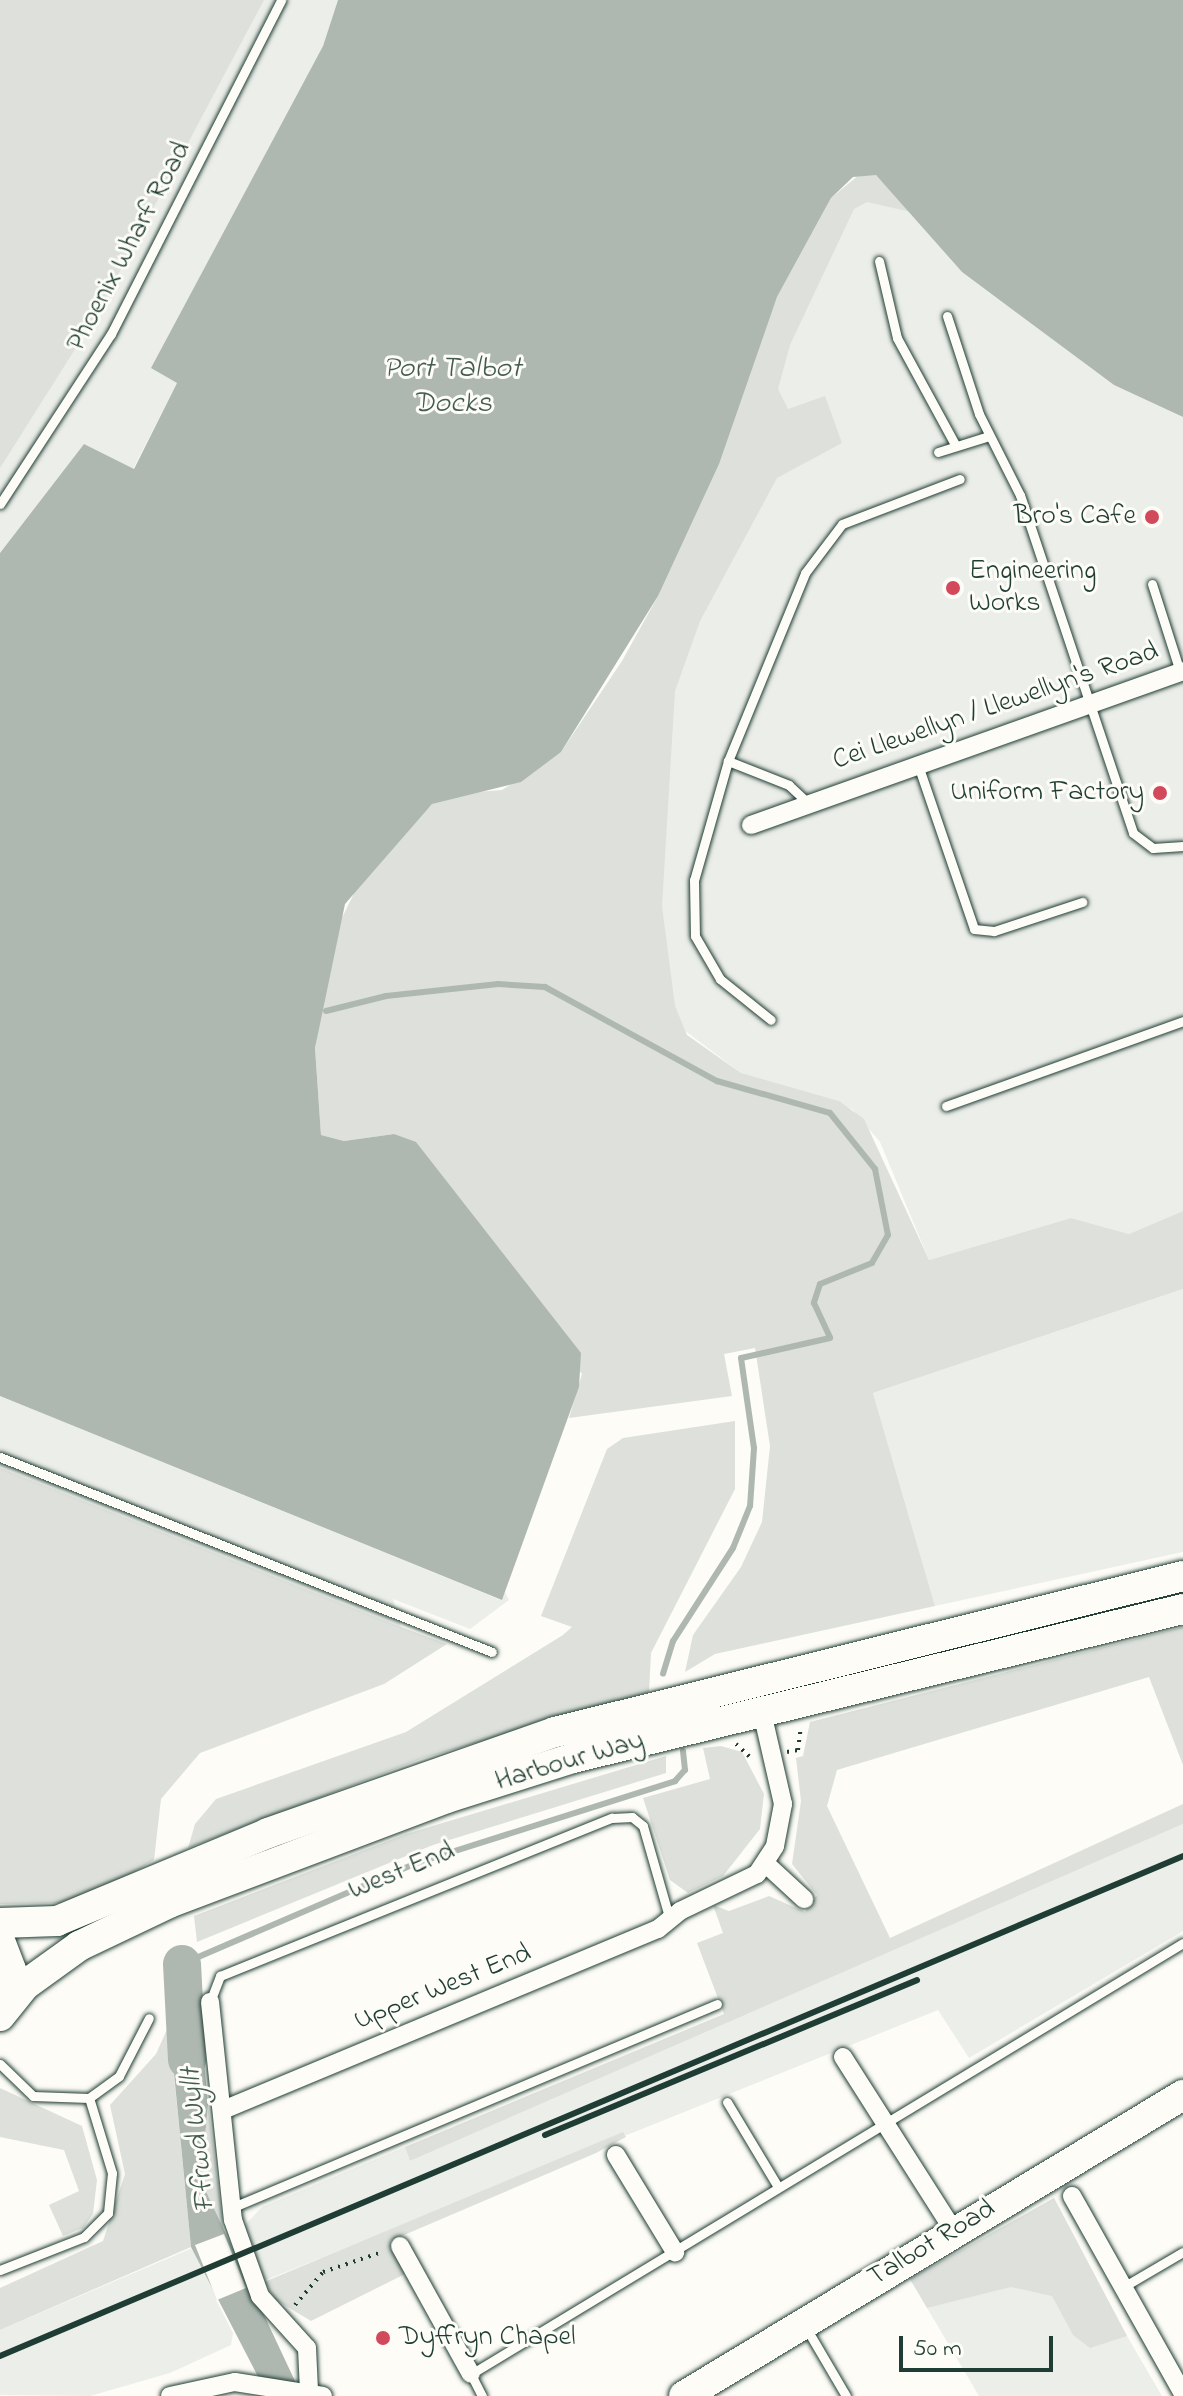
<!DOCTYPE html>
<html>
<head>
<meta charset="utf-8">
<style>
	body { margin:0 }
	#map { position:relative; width:1183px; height:2396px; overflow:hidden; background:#fdfcf7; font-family:"Indie Flower",sans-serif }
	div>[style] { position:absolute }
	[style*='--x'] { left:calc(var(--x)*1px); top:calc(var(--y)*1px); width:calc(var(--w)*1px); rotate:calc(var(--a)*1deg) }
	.built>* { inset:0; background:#eceee9 }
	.green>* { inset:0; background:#dde0db }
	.water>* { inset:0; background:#aeb8b1 }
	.pier>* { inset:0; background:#fdfcf7 }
	.stream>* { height:6px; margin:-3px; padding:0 3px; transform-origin:3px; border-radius:3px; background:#aeb8b1 }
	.river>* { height:38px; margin:-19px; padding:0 19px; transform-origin:19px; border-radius:19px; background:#aeb8b1 }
	.path>* { height:4px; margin-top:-2px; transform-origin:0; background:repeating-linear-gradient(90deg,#1f3d34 0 2px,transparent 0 8px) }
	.roads { filter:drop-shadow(0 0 2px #1f3d34) drop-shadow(0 0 2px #1f3d34) }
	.lane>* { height:9px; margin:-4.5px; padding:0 4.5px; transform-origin:4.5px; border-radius:4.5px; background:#fdfcf7 }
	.street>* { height:18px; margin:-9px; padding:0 9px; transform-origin:9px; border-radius:9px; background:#fdfcf7 }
	.primary>* { height:30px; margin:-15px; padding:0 15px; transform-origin:15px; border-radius:15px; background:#fdfcf7 }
	.rail>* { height:6px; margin:-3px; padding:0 3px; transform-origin:3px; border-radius:3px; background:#1f3d34 }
	.dots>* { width:22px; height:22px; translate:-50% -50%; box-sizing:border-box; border:4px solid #fdfcf7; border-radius:50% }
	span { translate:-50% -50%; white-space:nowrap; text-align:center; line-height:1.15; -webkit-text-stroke:6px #fdfcf7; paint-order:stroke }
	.street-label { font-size:28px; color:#1f3d34 }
	.poi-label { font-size:28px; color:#1f3d34 }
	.right { translate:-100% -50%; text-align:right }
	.left { translate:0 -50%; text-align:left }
	.water-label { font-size:30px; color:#435c53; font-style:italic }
	.scale { position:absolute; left:899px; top:2336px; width:154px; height:36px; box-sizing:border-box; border:4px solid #1f3d34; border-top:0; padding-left:10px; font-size:24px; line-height:28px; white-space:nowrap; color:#1f3d34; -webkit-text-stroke:6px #fdfcf7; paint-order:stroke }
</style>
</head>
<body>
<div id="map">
	<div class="built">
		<div style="clip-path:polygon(0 0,338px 0,323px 46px,152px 368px,177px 383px,133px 469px,84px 444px,0 553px)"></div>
		<div style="clip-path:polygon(876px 175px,962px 272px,1114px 385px,1183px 417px,1183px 1211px,1129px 1234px,1071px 1218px,929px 1260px,880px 1142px,852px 1109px,741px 1073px,651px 1005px,658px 596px,719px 464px,763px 329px)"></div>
		<div style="clip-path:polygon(1183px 1289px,1183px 1552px,935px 1606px,873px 1393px)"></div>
		<div style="clip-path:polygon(0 1396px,501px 1600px,505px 1592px,509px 1600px,470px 1629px,393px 1599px,409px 1655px,0 1806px)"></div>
		<div style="clip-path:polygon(1183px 1824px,1183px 1931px,969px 2058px,938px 2010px,216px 2300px,233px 2333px,231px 2345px,170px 2373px,90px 2396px,0 2395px,0 2330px,244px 2226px,262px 2207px,405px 2147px,410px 2161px)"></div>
		<div style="clip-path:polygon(1054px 2198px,1127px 2336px,1162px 2396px,979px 2396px,910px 2279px)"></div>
	</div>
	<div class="green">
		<div style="clip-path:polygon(0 0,264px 0,96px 316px,0 468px)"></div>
		<div style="clip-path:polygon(860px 174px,876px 175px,911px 212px,867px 202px,854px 209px,790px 345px,778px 389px,788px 409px,825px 396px,842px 443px,777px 478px,700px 621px,675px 691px,662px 906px,675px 1006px,687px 1035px,741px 1073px,839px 1101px,864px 1119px,929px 1260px,1071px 1218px,1129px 1234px,1183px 1211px,1183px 1289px,873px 1393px,935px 1606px,715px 1654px,685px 1672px,693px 1635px,741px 1567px,762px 1522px,770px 1446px,755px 1348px,724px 1354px,732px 1396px,569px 1418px,582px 1374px,394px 1134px,344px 1141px,321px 1135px,315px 1048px,336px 930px,361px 879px,432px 804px,450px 794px,502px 790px,561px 752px,622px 661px,658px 596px,777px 297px,831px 198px)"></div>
		<div style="clip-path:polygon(735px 1421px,735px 1489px,651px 1653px,649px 1692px,421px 1759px,188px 1848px,195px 1824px,216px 1799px,406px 1732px,563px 1635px,572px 1627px,541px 1616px,607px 1449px,623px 1438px)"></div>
		<div style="clip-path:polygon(0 1468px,401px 1627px,447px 1644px,384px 1684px,200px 1753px,161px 1799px,154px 1860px,106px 1889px,66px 1903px,0 1904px)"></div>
		<div style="clip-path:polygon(1183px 1627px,1183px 1765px,1149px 1677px,837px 1770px,827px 1806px,890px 1938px,1183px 1804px,1183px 1824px,410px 2161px,405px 2147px,724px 2014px,697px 1943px,723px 1933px,713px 1905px,729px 1911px,769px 1896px,805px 1912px,817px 1895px,792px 1864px,801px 1801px,796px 1758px,803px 1756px,810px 1722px)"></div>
		<div style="clip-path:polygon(721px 1746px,742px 1752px,764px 1794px,760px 1829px,723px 1876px,688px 1893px,670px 1880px,643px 1798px,710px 1779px,703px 1748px)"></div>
		<div style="clip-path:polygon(666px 1756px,666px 1773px,433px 1845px,197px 1942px,194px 1916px,406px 1834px)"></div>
		<div style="clip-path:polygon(169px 2025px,191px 2247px,0 2330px,0 2288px,103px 2241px,125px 2174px,110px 2105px,156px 2054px)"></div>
		<div style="clip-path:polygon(0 2088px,82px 2126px,97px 2180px,93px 2214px,83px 2228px,63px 2236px,49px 2205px,79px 2191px,64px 2150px,0 2137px)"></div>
		<div style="clip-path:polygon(208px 2104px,224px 2234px,201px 2181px)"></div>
		<div style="clip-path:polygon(623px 2132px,626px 2137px,596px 2153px,390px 2241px,405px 2274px,311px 2321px,276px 2300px,264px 2282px)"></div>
		<div style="clip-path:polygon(1054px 2198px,1127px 2336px,1090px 2348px,1073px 2335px,1052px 2296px,1011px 2287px,927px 2308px,910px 2279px)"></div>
	</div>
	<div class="water">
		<div style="clip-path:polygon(338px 0,1183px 0,1183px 417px,1114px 385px,962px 272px,876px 175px,853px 177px,831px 198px,777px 297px,719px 464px,658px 596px,561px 752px,521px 782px,432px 804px,345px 904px,315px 1048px,321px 1135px,344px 1141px,394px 1134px,416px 1142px,581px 1353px,579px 1387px,502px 1600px,0 1396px,0 553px,84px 444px,134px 469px,177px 383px,151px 368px,323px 46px)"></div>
		<div style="clip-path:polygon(199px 2008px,208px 2104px,201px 2181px,302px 2396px,268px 2396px,191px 2247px,168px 2012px)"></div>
	</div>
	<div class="pier">
		<div style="clip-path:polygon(224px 2234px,246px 2288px,217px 2300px,195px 2245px)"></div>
	</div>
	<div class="stream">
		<div style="--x:326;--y:1011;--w:62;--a:-14"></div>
		<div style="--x:386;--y:996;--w:113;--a:-6.1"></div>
		<div style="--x:498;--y:984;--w:47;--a:3.7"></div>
		<div style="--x:545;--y:987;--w:196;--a:28.7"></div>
		<div style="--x:717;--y:1081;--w:117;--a:15.8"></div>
		<div style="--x:830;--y:1113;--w:72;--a:51.2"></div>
		<div style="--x:875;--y:1169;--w:67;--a:78.9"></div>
		<div style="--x:888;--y:1235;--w:32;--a:120"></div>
		<div style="--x:872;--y:1263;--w:56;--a:158"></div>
		<div style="--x:820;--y:1284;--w:20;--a:108"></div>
		<div style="--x:814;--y:1303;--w:38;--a:65"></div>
		<div style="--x:830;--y:1338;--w:91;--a:167.3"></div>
		<div style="--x:741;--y:1358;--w:91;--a:81.8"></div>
		<div style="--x:754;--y:1448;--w:58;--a:93.9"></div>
		<div style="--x:750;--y:1506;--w:45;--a:112"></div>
		<div style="--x:733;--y:1548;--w:111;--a:122.8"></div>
		<div style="--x:673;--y:1641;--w:34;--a:107"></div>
		<div style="--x:182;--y:1964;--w:256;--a:-23.3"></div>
		<div style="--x:417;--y:1863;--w:271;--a:-17.6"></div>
		<div style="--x:675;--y:1781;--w:15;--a:-48"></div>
		<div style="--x:685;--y:1770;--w:19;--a:-96"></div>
	</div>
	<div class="river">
		<div style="--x:182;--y:1964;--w:96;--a:87"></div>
	</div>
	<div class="path">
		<div style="--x:736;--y:1744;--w:22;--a:43"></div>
		<div style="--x:787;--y:1752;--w:11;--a:-10"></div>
		<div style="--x:798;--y:1750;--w:23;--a:-83"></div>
		<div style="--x:295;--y:2305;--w:43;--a:-49.7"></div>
		<div style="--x:323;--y:2272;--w:62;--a:-18.7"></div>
	</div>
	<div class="roads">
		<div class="lane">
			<div style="--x:879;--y:261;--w:79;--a:76.8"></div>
			<div style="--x:897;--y:338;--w:123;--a:61.4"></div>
			<div style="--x:947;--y:316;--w:103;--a:71.9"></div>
			<div style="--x:979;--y:414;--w:91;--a:63.2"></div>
			<div style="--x:1020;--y:495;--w:356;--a:71.5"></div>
			<div style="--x:1133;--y:833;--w:25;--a:37"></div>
			<div style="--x:1153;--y:848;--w:30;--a:-4"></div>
			<div style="--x:938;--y:452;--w:53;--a:-17.4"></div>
			<div style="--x:0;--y:504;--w:203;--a:-56.9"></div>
			<div style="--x:111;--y:334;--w:375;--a:-63"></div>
			<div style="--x:1152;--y:584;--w:92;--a:72.3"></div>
			<div style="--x:728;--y:761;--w:124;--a:105.9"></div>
			<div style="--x:694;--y:880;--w:56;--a:89"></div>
			<div style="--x:695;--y:936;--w:50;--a:59.8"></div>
			<div style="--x:720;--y:979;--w:65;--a:38.8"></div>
			<div style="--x:918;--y:765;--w:173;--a:71.1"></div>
			<div style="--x:974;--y:929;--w:20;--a:6"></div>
			<div style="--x:994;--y:931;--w:93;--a:-18.2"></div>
			<div style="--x:808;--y:803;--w:26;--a:-137"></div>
			<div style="--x:789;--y:785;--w:66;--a:-158.5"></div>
			<div style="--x:728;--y:761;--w:203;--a:-67.7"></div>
			<div style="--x:805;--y:573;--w:61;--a:-52.9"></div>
			<div style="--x:842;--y:524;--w:126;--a:-20.9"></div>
			<div style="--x:946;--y:1106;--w:252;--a:-19.7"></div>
			<div style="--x:0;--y:1457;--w:529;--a:21.62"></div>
			<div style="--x:210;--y:2002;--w:28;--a:-69"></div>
			<div style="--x:220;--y:1976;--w:423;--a:-22"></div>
			<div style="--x:612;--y:1818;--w:20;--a:-3"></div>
			<div style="--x:632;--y:1817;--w:14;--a:39"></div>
			<div style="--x:643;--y:1826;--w:98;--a:74"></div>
			<div style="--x:0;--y:2064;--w:46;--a:44.1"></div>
			<div style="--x:33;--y:2096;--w:56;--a:2"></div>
			<div style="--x:89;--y:2098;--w:37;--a:-36"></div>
			<div style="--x:119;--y:2076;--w:65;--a:-62.7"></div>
			<div style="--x:727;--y:2102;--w:99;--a:59"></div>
			<div style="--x:231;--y:2208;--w:527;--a:-22.77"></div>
			<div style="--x:0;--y:2270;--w:90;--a:-21.4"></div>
			<div style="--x:84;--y:2237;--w:34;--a:-45"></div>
			<div style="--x:108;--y:2213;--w:40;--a:-84.3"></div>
			<div style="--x:112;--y:2173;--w:78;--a:-107"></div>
			<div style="--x:1123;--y:2287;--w:69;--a:-30.3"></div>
			<div style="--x:805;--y:2326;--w:81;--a:59.6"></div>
			<div style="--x:482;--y:2396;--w:25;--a:-117"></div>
			<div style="--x:471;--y:2374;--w:832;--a:-31.19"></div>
		</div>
		<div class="street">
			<div style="--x:751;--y:825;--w:459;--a:-19.6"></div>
			<div style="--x:766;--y:1864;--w:52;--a:42.6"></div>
			<div style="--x:210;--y:2002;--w:219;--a:84"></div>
			<div style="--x:233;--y:2220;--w:81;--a:70.4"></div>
			<div style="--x:260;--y:2296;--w:70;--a:47.9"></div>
			<div style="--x:307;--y:2348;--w:43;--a:87.3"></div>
			<div style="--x:843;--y:2057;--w:206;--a:57.5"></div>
			<div style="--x:223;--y:2110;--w:471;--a:-22.6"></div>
			<div style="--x:658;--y:1929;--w:28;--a:-39"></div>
			<div style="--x:680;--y:1911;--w:85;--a:-25.7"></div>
			<div style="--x:757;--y:1874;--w:33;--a:-57"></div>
			<div style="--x:775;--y:1846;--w:43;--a:-79.2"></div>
			<div style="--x:783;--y:1804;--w:94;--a:-102.9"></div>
			<div style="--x:616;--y:2155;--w:114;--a:58.7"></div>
			<div style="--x:1072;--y:2196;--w:227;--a:60.7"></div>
			<div style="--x:400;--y:2246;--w:146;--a:61"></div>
			<div style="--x:170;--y:2396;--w:66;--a:-12.2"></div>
			<div style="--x:235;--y:2382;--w:89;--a:9"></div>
		</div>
		<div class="primary">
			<div style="--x:0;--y:1923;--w:57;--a:-2"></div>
			<div style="--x:57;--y:1921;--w:229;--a:-22.6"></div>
			<div style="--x:268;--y:1833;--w:304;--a:-19.4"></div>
			<div style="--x:555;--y:1732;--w:647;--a:-13.95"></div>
			<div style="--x:0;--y:1941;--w:31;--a:69"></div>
			<div style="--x:11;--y:1970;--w:38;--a:101"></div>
			<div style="--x:0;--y:2016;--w:40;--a:-51"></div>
			<div style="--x:25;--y:1985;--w:67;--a:-35.8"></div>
			<div style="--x:79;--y:1946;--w:100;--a:-25.5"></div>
			<div style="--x:169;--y:1903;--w:297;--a:-20.7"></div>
			<div style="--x:447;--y:1798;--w:132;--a:-17.6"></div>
			<div style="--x:573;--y:1758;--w:628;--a:-13.73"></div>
			<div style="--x:684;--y:2396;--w:583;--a:-31.1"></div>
		</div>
	</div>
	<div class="rail">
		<div style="--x:545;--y:2135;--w:403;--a:-22.6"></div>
		<div style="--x:0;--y:2356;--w:1284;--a:-22.91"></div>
	</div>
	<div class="dots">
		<div style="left:1152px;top:517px;background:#d1495b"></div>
		<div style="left:953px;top:588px;background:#d1495b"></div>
		<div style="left:1160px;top:793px;background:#d1495b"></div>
		<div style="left:383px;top:2338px;background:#d1495b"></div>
	</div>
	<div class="street-label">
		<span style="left:130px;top:247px;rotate:-62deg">Phoenix Wharf Road</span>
		<span style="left:996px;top:707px;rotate:-19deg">Cei Llewellyn / Llewellyn's Road</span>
		<span style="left:570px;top:1762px;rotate:-16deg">Harbour Way</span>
		<span style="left:402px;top:1872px;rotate:-22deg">West End</span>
		<span style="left:443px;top:1988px;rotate:-22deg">Upper West End</span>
		<span style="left:932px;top:2244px;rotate:-31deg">Talbot Road</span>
	</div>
	<div class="poi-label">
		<span class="right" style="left:1136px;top:517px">Bro's Cafe</span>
		<span class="left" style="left:969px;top:588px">Engineering<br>Works</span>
		<span class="right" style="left:1144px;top:793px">Uniform Factory</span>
		<span class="left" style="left:399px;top:2338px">Dyffryn Chapel</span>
	</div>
	<div class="water-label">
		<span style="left:452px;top:386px">Port Talbot<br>Docks</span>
		<span style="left:199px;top:2140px;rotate:-96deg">Ffrwd Wyllt</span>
	</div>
	<div class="scale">50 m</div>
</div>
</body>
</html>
